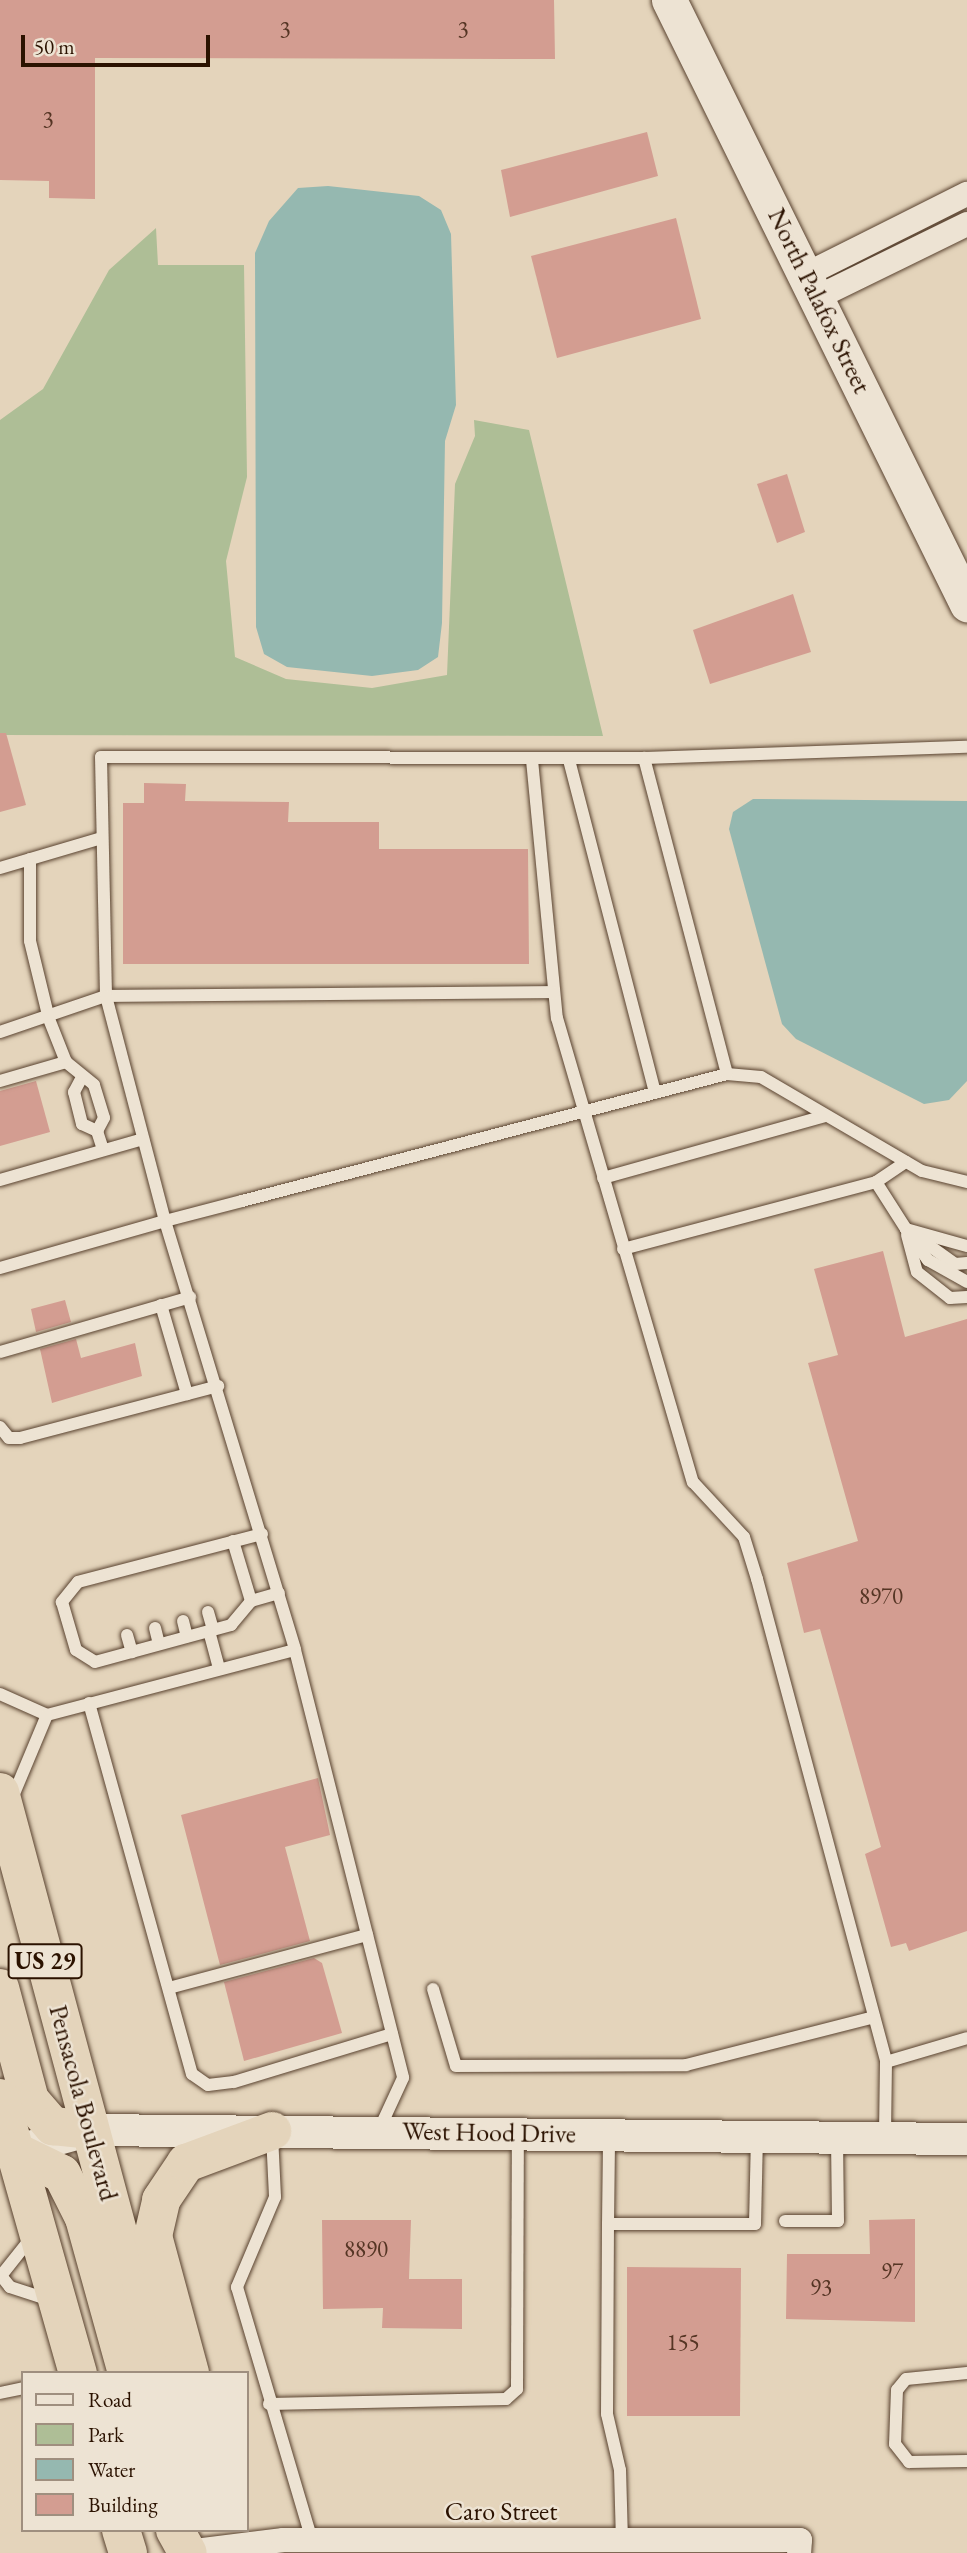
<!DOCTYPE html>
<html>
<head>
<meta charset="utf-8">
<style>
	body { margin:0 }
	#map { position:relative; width:967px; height:2553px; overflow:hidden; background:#e4d4bb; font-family:"EB Garamond",serif }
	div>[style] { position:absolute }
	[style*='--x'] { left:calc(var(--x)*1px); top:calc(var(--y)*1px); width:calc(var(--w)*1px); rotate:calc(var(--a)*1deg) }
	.green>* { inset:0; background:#aebe96 }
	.water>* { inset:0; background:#95b8b0 }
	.building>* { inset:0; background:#d39d91 }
	.roads { filter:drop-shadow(0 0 2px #59422f) drop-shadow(0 0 2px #59422f) }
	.service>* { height:12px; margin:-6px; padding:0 6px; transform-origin:6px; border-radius:6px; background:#ede3d3 }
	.minor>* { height:24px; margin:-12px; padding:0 12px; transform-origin:12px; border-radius:12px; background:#ede3d3 }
	.tertiary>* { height:32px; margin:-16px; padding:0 16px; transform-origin:16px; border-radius:16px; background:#ede3d3 }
	.secondary>* { height:35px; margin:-17.5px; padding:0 17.5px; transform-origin:17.5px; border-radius:17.5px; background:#ede3d3 }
	.trunk>* { height:38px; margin:-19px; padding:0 19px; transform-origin:19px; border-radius:19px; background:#e4d4bb }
	span { translate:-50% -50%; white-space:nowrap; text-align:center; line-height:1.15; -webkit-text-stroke:5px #ede3d3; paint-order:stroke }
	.number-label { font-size:23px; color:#553524 }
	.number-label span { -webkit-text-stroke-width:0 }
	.shield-label span { padding:2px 5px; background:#ede3d3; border:2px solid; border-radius:5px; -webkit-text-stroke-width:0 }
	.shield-label { font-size:24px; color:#2b1200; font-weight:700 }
	.street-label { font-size:26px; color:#2b1200 }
	.legend { position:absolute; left:21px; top:2371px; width:228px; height:161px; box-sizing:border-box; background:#ede3d3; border:2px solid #9f8f7f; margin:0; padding:9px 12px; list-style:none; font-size:21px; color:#2b1200 }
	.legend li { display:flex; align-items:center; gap:14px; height:35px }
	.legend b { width:35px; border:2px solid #9f8f7f }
	.scale { position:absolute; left:21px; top:35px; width:189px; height:32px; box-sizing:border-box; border:4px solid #2b1200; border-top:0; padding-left:9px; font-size:21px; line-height:24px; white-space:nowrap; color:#2b1200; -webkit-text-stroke:5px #ede3d3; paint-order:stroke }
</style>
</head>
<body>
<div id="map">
	<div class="green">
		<div style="clip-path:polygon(156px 228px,158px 265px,244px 265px,247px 477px,226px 561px,235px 657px,286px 679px,372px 688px,447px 675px,455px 484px,475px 436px,474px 420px,529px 430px,603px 736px,0 735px,0 420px,43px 389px,109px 270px)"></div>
	</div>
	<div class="water">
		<div style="clip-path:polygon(328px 186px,419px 196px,441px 210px,451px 234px,456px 405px,445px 441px,442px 623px,438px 657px,418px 670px,372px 676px,287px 667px,264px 654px,256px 627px,255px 253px,269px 221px,298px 188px)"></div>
		<div style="clip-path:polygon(753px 799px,967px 801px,967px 1081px,949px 1100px,924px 1104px,796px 1039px,782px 1024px,729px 829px,733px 812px)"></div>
	</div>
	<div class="building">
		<div style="clip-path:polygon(0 0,554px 0,555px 59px,95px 58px,95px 199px,49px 198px,49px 181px,0 180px)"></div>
		<div style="clip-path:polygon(647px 132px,658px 176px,510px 217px,501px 170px)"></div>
		<div style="clip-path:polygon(676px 218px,701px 319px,557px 358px,531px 256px)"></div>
		<div style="clip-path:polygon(787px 474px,805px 532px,777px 543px,757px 484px)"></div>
		<div style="clip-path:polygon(793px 594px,811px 652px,710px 684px,693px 630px)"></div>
		<div style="clip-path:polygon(0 733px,6px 733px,26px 805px,0 812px)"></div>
		<div style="clip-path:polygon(144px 783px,186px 784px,185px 801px,289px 802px,288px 822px,379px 822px,379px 849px,528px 849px,529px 964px,123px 964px,123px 803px,144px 803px)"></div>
		<div style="clip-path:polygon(36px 1081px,50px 1132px,0 1146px,0 1091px)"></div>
		<div style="clip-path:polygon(883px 1251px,905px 1337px,967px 1319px,967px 1931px,909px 1951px,906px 1943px,891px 1947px,865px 1854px,881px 1847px,820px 1629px,804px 1633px,787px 1563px,858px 1541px,808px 1363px,838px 1355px,814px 1269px)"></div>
		<div style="clip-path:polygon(65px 1300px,71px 1322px,36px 1332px,31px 1309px)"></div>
		<div style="clip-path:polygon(76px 1339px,81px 1358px,135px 1343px,142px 1376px,52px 1403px,40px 1349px)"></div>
		<div style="clip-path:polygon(318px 1778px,330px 1835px,285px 1847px,310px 1941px,220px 1965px,181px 1815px)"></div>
		<div style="clip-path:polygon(314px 1958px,322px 1963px,342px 2033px,244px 2061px,224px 1982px)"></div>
		<div style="clip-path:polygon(915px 2219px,915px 2322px,786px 2319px,787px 2254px,870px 2254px,869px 2220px)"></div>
		<div style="clip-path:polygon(322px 2220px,411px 2220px,409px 2279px,462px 2279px,462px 2329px,382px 2328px,383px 2308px,323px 2309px)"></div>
		<div style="clip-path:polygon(627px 2267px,741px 2268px,740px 2416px,627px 2416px)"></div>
	</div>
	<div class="roads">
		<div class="service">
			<div style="--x:644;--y:758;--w:323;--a:-2"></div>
			<div style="--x:532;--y:760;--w:259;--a:84.5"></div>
			<div style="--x:557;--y:1018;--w:484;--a:73.7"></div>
			<div style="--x:693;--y:1482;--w:75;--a:47.2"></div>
			<div style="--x:744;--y:1537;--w:44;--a:72.8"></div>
			<div style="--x:757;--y:1579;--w:500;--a:75"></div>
			<div style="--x:886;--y:2062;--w:76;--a:90.8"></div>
			<div style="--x:569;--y:760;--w:344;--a:75.5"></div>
			<div style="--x:30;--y:859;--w:82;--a:90"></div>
			<div style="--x:30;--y:941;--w:80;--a:76.3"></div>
			<div style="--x:49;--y:1019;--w:46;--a:68.4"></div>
			<div style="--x:66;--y:1062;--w:36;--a:39"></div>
			<div style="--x:94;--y:1085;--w:34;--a:73"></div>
			<div style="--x:104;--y:1118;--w:15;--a:118"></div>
			<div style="--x:97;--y:1131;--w:20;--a:72"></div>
			<div style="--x:0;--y:868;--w:106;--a:-16.4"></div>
			<div style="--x:0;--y:1032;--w:112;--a:-18.8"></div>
			<div style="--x:106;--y:996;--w:448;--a:-0.5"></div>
			<div style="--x:727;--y:1074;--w:34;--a:5"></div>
			<div style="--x:761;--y:1077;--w:186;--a:30.3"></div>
			<div style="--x:922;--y:1171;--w:46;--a:13.7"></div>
			<div style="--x:81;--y:1079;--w:15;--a:118"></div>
			<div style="--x:74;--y:1092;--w:33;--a:76"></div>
			<div style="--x:82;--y:1124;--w:17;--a:25"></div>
			<div style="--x:0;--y:1081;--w:69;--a:-16.1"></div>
			<div style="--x:603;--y:1178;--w:230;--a:-15.6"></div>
			<div style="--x:0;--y:1180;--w:149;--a:-16"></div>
			<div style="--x:876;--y:1182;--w:56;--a:57.4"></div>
			<div style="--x:906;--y:1229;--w:63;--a:15.6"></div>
			<div style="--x:907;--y:1235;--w:38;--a:75"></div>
			<div style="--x:917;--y:1272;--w:42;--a:38.2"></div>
			<div style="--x:950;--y:1298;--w:17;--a:-3"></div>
			<div style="--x:623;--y:1249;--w:262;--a:-14.8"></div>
			<div style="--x:876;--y:1182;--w:36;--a:-34"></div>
			<div style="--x:967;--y:1263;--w:12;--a:175"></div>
			<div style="--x:955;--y:1264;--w:60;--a:-144.5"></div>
			<div style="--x:906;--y:1229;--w:38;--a:55"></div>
			<div style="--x:928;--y:1260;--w:45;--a:29.4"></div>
			<div style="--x:0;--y:1268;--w:172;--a:-15.9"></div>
			<div style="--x:165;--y:1221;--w:80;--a:-14.6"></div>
			<div style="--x:242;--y:1201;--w:501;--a:-14.67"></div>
			<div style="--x:727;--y:1074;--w:327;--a:-104.7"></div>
			<div style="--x:644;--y:758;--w:543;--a:-179.89"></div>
			<div style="--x:101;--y:757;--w:239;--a:88.8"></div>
			<div style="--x:106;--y:996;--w:233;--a:75.3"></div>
			<div style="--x:165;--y:1221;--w:448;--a:73.1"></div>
			<div style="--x:295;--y:1650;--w:441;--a:75.8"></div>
			<div style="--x:403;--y:2078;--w:57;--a:114.8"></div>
			<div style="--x:161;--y:1305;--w:93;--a:73.7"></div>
			<div style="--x:0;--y:1352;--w:198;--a:-16.1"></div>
			<div style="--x:0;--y:1427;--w:14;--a:51"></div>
			<div style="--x:9;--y:1438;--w:11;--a:0"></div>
			<div style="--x:20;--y:1438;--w:205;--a:-14.7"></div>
			<div style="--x:262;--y:1534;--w:190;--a:165.4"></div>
			<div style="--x:78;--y:1582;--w:26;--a:129"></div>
			<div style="--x:62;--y:1602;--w:50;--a:73.7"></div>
			<div style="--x:76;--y:1650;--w:22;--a:32"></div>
			<div style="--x:95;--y:1662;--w:118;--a:-15.2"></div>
			<div style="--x:209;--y:1631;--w:23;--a:-15"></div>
			<div style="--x:231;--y:1625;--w:31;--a:-50"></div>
			<div style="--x:251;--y:1601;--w:29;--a:-16"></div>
			<div style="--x:233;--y:1541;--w:63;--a:73.3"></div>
			<div style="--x:208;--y:1612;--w:18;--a:74"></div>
			<div style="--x:183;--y:1621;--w:16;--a:76"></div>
			<div style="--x:155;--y:1628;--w:16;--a:76"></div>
			<div style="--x:209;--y:1631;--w:39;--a:75"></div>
			<div style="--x:127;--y:1635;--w:18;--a:74"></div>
			<div style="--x:0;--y:1694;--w:51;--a:24.1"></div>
			<div style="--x:47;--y:1715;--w:256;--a:-14.7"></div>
			<div style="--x:89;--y:1703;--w:385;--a:74.5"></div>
			<div style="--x:192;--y:2074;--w:19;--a:35"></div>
			<div style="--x:208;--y:2085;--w:26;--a:-7"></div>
			<div style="--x:234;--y:2082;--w:165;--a:-16.9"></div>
			<div style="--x:11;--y:1801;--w:93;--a:-67.3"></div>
			<div style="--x:169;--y:1988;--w:205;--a:-15"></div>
			<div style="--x:433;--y:1989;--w:80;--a:73.4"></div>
			<div style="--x:456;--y:2066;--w:230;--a:-0.2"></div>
			<div style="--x:686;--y:2065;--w:194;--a:-14.3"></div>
			<div style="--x:886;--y:2062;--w:84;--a:-16.5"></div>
			<div style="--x:272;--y:2135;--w:62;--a:87.2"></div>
			<div style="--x:275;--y:2197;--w:98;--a:112.9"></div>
			<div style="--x:237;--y:2287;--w:265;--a:73.5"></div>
			<div style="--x:785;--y:2221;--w:53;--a:0"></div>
			<div style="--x:838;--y:2221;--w:83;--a:-90.7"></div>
			<div style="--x:608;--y:2224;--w:88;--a:-89.3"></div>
			<div style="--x:0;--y:2277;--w:50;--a:-51.5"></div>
			<div style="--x:2;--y:2277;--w:13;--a:51"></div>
			<div style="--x:10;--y:2287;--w:42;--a:18"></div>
			<div style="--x:967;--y:2373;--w:61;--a:174.4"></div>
			<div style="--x:906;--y:2379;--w:14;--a:129"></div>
			<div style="--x:897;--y:2390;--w:54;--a:92.1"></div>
			<div style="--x:895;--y:2444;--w:23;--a:52"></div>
			<div style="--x:909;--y:2462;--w:58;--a:-1"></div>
			<div style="--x:0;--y:2393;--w:24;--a:-12"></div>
			<div style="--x:269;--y:2404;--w:237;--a:-1.2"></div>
			<div style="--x:506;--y:2399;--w:15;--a:-42"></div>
			<div style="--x:517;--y:2389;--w:255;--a:-89.8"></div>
			<div style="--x:622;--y:2541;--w:71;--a:-91.6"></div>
			<div style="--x:620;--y:2470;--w:57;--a:-103.1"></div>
			<div style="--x:607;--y:2414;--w:190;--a:-89.7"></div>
			<div style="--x:608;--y:2224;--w:147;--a:0"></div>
			<div style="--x:755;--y:2224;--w:87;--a:-88.7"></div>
		</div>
		<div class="minor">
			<div style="--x:807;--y:274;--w:179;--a:-26.6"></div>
			<div style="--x:818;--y:297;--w:166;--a:-26.1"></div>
			<div style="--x:203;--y:2550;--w:81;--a:-7.1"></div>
			<div style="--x:283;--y:2540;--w:517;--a:0"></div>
			<div style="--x:800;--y:2540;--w:13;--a:94"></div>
		</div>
		<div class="tertiary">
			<div style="--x:15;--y:2151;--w:78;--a:-15.6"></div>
			<div style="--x:90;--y:2130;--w:877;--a:0.59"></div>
		</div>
		<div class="secondary">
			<div style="--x:669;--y:0;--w:674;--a:63.74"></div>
		</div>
		<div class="trunk">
			<div style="--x:0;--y:1792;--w:602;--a:74.97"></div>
			<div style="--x:0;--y:1988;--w:116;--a:75"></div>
			<div style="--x:30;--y:2100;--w:35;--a:49"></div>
			<div style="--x:53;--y:2126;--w:37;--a:6"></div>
			<div style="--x:0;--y:2098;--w:286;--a:74.2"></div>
			<div style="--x:15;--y:2151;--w:52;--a:26.1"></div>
			<div style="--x:62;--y:2174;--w:49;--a:63.4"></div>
			<div style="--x:84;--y:2218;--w:161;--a:74.5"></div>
			<div style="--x:190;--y:2373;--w:142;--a:-105.1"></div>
			<div style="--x:153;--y:2236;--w:37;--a:-77"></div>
			<div style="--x:161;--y:2200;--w:45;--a:-56"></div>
			<div style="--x:186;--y:2163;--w:92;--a:-20.4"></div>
			<div style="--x:121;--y:2530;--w:24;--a:73"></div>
			<div style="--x:175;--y:2530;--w:26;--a:61"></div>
		</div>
	</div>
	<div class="number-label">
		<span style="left:285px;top:29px">3</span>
		<span style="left:463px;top:29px">3</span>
		<span style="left:48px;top:119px">3</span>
		<span style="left:881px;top:1596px">8970</span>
		<span style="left:366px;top:2249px">8890</span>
		<span style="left:892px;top:2271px">97</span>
		<span style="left:821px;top:2287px">93</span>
		<span style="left:683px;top:2342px">155</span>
	</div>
	<div class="shield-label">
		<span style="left:45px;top:1961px">US 29</span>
	</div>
	<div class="street-label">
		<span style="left:819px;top:301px;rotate:64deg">North Palafox Street</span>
		<span style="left:83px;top:2103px;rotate:75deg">Pensacola Boulevard</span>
		<span style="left:489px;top:2133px;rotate:1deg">West Hood Drive</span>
		<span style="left:501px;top:2512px">Caro Street</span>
	</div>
	<ul class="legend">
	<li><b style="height:9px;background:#ede3d3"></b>Road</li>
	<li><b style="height:19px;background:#aebe96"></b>Park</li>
	<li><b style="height:19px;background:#95b8b0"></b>Water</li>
	<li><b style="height:19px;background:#d39d91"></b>Building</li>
	</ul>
	<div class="scale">50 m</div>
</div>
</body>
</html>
